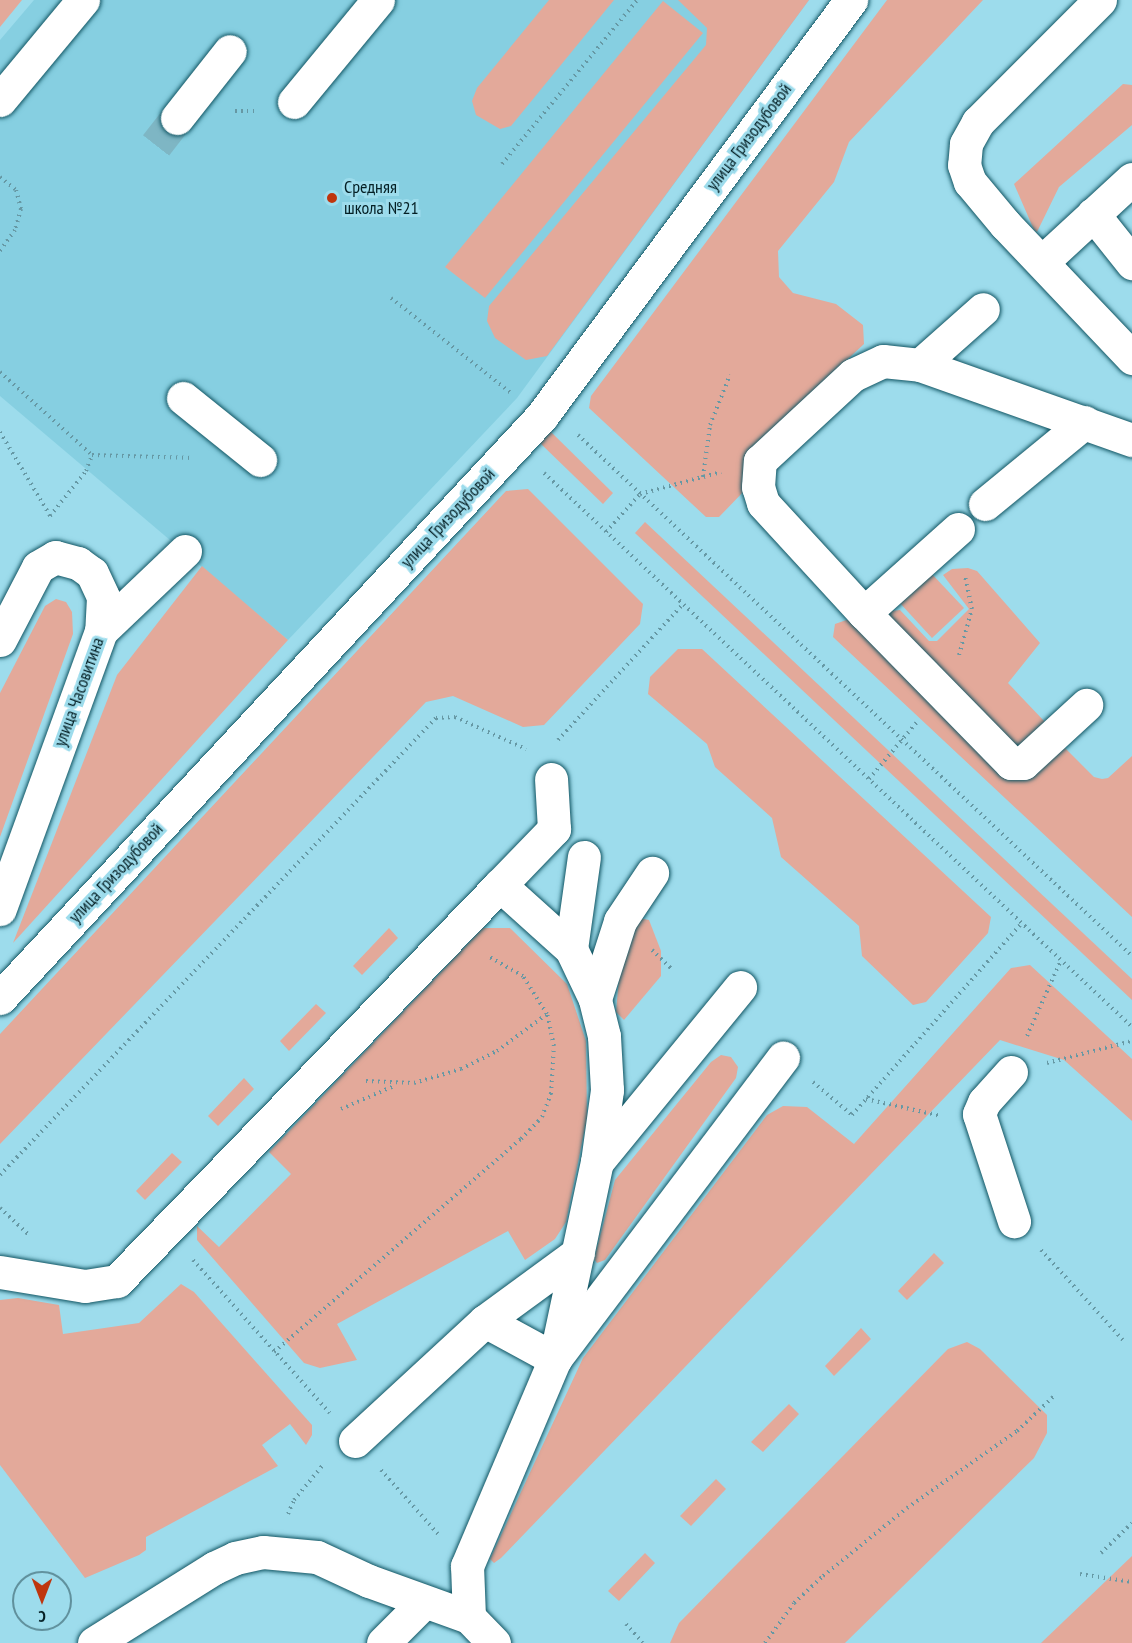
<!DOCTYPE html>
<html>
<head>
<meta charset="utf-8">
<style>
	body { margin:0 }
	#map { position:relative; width:1132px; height:1643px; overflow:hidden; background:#9ddcec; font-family:"PT Sans Narrow",sans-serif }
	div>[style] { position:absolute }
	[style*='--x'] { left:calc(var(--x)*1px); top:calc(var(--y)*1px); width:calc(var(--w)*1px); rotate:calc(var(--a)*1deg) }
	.built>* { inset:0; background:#86cfe1 }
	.green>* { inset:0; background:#e3a99a }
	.minor-tunnel>* { height:33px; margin-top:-16.5px; transform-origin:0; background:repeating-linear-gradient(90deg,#7eb6c4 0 33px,transparent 0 49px) }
	.path>* { height:4px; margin-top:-2px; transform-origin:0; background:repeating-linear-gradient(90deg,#6698a4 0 1.5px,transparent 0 6px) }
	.roads { filter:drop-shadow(0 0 2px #115563) drop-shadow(0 0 2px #115563) }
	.minor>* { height:33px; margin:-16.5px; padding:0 16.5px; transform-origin:16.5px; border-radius:16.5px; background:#fff }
	.dots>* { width:16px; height:16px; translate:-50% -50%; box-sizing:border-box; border:3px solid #9ddcec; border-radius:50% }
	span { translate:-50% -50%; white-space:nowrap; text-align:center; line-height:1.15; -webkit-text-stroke:6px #9ddcec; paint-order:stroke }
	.street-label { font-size:18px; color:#041f24 }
	.poi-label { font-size:18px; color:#041f24 }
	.left { translate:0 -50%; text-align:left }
	.north { position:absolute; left:12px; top:1571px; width:60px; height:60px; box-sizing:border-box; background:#9ddcec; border:2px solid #60909c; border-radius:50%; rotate:180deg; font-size:16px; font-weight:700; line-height:24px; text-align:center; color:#041f24 }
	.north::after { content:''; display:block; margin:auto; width:21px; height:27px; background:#bf350d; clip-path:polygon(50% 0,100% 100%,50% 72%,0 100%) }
</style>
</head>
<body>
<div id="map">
	<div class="built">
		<div style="clip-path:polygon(34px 0,809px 0,517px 398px,288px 640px,0 396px,0 40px)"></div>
	</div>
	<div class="green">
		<div style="clip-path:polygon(0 0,22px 0,0 27px)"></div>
		<div style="clip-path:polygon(549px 0,614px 0,511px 126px,500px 129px,476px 115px,472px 101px,477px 88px)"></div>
		<div style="clip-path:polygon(678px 0,809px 0,547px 356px,526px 360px,495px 338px,487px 321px,489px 306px,706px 45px,707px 28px)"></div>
		<div style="clip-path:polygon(887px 0,983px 0,849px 142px,834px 182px,778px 251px,779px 277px,793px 293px,836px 304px,863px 325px,864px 344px,748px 452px,748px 487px,719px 517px,706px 517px,589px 408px,591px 396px)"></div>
		<div style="clip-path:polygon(663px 1px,703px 33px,485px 298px,445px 267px)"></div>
		<div style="clip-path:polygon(1123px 84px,1132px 85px,1132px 125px,1059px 187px,1037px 232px,1034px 230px,1014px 184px)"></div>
		<div style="clip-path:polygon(551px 432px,613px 493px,603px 504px,540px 443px)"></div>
		<div style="clip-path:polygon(528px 489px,643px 604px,640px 624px,544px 725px,523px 727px,453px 696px,426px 702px,0 1144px,0 1034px,506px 491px)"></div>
		<div style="clip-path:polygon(645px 522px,1132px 979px,1132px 1000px,635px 533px)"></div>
		<div style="clip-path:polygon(202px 566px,288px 640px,13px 943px,117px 675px)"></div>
		<div style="clip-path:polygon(968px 568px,977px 571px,1040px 643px,1008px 683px,1045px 722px,1021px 754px,882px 612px,900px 610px,929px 641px,937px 641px,969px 609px,943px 575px,952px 569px)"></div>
		<div style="clip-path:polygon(930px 572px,964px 608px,932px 638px,899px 602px)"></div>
		<div style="clip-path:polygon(56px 599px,66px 602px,72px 612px,73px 634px,0 837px,0 693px,45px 606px)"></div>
		<div style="clip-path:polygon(852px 618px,1008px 770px,1063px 746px,1094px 777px,1102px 779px,1108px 778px,1132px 756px,1132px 917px,833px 637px,835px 624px)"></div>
		<div style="clip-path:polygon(678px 649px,702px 649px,991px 917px,988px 933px,926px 1002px,913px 1005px,862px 956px,859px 926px,781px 857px,772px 818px,715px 767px,707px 744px,648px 694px,650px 677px)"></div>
		<div style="clip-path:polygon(639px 918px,649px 920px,661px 951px,661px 976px,624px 1020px,616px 1012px,619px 977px)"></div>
		<div style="clip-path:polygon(389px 928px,398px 938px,362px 975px,353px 966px)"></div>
		<div style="clip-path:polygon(483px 928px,510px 928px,567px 984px,586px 1041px,587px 1118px,566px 1222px,555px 1239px,525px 1260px,508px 1231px,337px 1324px,357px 1360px,320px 1368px,304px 1363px,197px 1240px,197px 1226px,219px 1247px,291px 1174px,269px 1152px)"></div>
		<div style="clip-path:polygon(1030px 965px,1132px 1059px,1132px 1121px,1064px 1060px,1000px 1040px,501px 1558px,494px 1563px,490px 1559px,583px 1358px,767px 1115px,783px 1106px,807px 1107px,854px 1144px,1011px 968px)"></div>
		<div style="clip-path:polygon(316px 1004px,326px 1013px,289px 1051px,280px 1041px)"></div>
		<div style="clip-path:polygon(721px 1055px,731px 1057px,738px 1067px,736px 1078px,605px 1260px,597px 1263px,594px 1259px,615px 1180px,711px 1062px)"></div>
		<div style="clip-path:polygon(244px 1078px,254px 1089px,218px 1126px,208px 1116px)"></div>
		<div style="clip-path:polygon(172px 1153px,182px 1162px,145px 1200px,136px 1191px)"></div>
		<div style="clip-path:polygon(934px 1253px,944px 1263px,907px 1300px,898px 1291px)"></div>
		<div style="clip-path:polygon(181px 1284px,194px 1292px,312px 1425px,312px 1435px,306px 1445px,290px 1424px,262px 1445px,278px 1466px,146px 1537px,146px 1550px,139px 1555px,85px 1578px,0 1465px,0 1300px,18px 1298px,59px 1305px,63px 1334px,139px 1323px)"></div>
		<div style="clip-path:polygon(861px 1328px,871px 1339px,834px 1376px,825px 1366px)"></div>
		<div style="clip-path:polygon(967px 1342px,980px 1349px,1047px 1415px,1047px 1433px,1034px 1458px,845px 1643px,670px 1643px,679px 1623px,948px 1349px)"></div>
		<div style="clip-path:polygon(789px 1404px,799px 1414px,763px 1452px,751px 1442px)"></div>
		<div style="clip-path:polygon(716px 1479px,726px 1489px,691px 1526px,680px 1516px)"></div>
		<div style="clip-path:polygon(645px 1553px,655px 1563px,619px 1601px,608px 1591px)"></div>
		<div style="clip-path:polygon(1132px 1556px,1132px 1643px,1041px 1643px)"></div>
	</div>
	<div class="minor-tunnel">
		<div style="--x:156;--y:145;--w:34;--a:-52"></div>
	</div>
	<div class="path">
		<div style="--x:235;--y:111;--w:22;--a:0"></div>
		<div style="--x:502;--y:164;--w:212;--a:-50.5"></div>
		<div style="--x:0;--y:177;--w:21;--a:39"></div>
		<div style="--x:16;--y:190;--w:20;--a:75"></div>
		<div style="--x:21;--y:209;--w:22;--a:106"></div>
		<div style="--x:15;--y:230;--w:26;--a:126"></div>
		<div style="--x:391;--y:298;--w:153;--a:38.4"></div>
		<div style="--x:0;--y:372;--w:124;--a:42.1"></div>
		<div style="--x:92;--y:455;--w:101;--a:1.7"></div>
		<div style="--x:0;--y:432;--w:101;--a:59.1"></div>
		<div style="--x:578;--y:435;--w:760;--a:43.24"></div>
		<div style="--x:544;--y:473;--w:808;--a:43.29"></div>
		<div style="--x:703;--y:477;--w:52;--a:-82.3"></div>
		<div style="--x:710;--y:425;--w:54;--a:-68.2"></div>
		<div style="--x:50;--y:516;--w:58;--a:-51.3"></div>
		<div style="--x:86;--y:471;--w:17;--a:-69"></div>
		<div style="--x:606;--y:532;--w:51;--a:-48.2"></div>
		<div style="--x:640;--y:494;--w:84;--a:-15.2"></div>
		<div style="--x:959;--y:655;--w:48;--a:-74.2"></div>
		<div style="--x:972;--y:609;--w:34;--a:-102"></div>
		<div style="--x:558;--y:740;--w:185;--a:-47.4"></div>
		<div style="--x:869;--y:779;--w:75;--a:-49.9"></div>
		<div style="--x:652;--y:950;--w:29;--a:44"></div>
		<div style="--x:1027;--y:1036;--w:83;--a:-65.9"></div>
		<div style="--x:1047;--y:1063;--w:88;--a:-14.5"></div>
		<div style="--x:366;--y:1081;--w:48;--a:2.4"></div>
		<div style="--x:414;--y:1083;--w:49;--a:-16.6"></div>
		<div style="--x:461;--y:1069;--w:40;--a:-26.6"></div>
		<div style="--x:497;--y:1051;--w:62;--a:-36.5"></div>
		<div style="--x:813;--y:1082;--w:51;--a:40.2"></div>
		<div style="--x:852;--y:1115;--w:256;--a:-48.5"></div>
		<div style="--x:866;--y:1099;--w:77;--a:12.8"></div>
		<div style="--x:341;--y:1109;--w:58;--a:-23.5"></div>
		<div style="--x:0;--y:1175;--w:632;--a:-46.35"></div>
		<div style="--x:436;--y:718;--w:19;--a:-3"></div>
		<div style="--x:455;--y:717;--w:78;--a:24.3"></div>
		<div style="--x:0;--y:1208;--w:40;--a:43"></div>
		<div style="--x:1041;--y:1250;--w:122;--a:47.7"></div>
		<div style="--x:193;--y:1260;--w:205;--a:48.2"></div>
		<div style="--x:274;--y:1352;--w:326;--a:-40.8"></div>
		<div style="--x:521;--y:1139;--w:30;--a:-46"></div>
		<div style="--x:542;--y:1117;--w:25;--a:-69"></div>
		<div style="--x:551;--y:1094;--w:48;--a:-86.4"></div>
		<div style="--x:554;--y:1046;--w:33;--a:-102"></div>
		<div style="--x:547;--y:1014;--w:45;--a:-122.3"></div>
		<div style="--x:523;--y:976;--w:40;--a:-150.3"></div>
		<div style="--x:381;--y:1470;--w:86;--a:48.3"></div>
		<div style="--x:288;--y:1514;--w:15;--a:-67"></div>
		<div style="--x:294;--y:1500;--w:45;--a:-50.4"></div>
		<div style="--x:1101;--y:1553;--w:43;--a:-44.1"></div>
		<div style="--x:1080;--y:1574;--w:53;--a:8.7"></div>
		<div style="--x:626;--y:1624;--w:25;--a:48"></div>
		<div style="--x:765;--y:1643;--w:49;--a:-54.1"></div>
		<div style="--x:794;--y:1603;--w:40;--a:-43"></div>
		<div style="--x:823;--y:1576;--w:108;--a:-39"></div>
		<div style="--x:907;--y:1508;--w:134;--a:-35"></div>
		<div style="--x:1017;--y:1431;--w:50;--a:-43.4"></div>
	</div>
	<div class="roads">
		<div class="minor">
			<div style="--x:1100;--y:0;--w:173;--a:135"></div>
			<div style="--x:978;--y:122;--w:25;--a:119"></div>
			<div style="--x:966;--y:144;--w:21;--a:95"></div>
			<div style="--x:964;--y:165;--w:18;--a:71"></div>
			<div style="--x:970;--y:182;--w:55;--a:50.2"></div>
			<div style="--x:1005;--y:224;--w:185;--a:46.5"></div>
			<div style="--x:0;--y:100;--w:130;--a:-50.3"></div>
			<div style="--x:294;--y:102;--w:132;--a:-50.5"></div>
			<div style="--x:177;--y:118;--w:85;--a:-51.7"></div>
			<div style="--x:1093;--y:214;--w:63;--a:51.5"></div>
			<div style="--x:1043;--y:261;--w:121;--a:-42.7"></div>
			<div style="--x:920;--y:365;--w:84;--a:-41.6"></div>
			<div style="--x:183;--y:398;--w:99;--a:38.8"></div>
			<div style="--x:985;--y:504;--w:129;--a:-39.4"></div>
			<div style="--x:958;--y:529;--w:126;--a:138.2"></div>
			<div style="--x:864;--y:613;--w:149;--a:-132.6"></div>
			<div style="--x:763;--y:503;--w:17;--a:-107"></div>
			<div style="--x:758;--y:487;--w:26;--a:-86"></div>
			<div style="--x:760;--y:461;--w:127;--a:-42.8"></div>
			<div style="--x:853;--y:375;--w:33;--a:-25"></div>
			<div style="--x:883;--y:361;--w:37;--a:6"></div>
			<div style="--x:920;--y:365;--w:225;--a:19.5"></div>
			<div style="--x:864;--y:613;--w:210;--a:45.6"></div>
			<div style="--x:1011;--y:763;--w:12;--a:0"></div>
			<div style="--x:1023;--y:763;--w:86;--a:-42.6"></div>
			<div style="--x:101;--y:631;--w:116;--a:-43.6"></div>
			<div style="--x:0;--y:640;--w:82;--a:-62.5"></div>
			<div style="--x:38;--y:567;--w:20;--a:-30"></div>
			<div style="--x:55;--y:557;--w:24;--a:15"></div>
			<div style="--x:78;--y:563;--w:17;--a:36"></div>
			<div style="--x:92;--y:573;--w:26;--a:65"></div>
			<div style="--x:103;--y:597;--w:34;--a:93"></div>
			<div style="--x:101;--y:631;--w:296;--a:110"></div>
			<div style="--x:571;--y:949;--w:93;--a:-82"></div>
			<div style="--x:0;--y:998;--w:794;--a:-47.04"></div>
			<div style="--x:541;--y:417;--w:520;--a:-53.37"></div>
			<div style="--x:595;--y:999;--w:82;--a:-72.2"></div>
			<div style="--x:620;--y:921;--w:58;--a:-56.3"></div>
			<div style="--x:1011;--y:1072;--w:40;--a:132"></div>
			<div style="--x:984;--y:1102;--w:13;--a:113"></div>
			<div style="--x:979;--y:1114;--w:113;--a:71.9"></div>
			<div style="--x:597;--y:1162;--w:226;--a:-50.7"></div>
			<div style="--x:0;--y:1272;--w:86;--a:9.4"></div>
			<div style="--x:85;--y:1286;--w:32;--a:-9"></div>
			<div style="--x:117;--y:1281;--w:551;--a:-45.96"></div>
			<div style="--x:485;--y:1321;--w:115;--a:-36.2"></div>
			<div style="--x:355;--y:1441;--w:177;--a:-42.7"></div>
			<div style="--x:485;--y:1321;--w:80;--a:28.5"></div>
			<div style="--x:555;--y:1359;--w:378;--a:-52.9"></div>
			<div style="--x:94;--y:1643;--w:142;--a:-32"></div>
			<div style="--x:214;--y:1568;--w:23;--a:-25"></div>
			<div style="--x:235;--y:1558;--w:29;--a:-12"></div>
			<div style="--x:263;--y:1552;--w:54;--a:5.3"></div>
			<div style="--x:317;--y:1557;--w:57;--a:24.8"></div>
			<div style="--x:369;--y:1581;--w:106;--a:19.8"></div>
			<div style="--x:383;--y:1643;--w:58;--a:-45"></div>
			<div style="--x:494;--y:1643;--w:36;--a:-134"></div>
			<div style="--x:469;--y:1617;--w:51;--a:-92.2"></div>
			<div style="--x:467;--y:1566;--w:225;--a:-67"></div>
			<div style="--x:555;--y:1359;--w:201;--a:-78"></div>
			<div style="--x:597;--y:1162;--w:73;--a:-82.1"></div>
			<div style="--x:607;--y:1090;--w:54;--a:-93.2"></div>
			<div style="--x:604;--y:1036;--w:38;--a:-104"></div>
			<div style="--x:595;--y:999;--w:55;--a:-115.6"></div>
			<div style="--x:571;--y:949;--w:96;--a:-138"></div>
			<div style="--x:500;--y:885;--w:78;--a:-46"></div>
			<div style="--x:554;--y:829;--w:50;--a:-93.4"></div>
		</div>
	</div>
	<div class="dots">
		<div style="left:332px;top:198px;background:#bf350d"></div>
	</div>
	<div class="street-label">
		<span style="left:749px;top:137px;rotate:-53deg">улица Гризодубовой</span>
		<span style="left:448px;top:518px;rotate:-47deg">улица Гризодубовой</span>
		<span style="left:79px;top:692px;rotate:-70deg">улица Часовитина</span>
		<span style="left:116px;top:873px;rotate:-47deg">улица Гризодубовой</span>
	</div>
	<div class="poi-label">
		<span class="left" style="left:344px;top:198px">Средняя<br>школа №21</span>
	</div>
	<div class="north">С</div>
</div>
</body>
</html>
